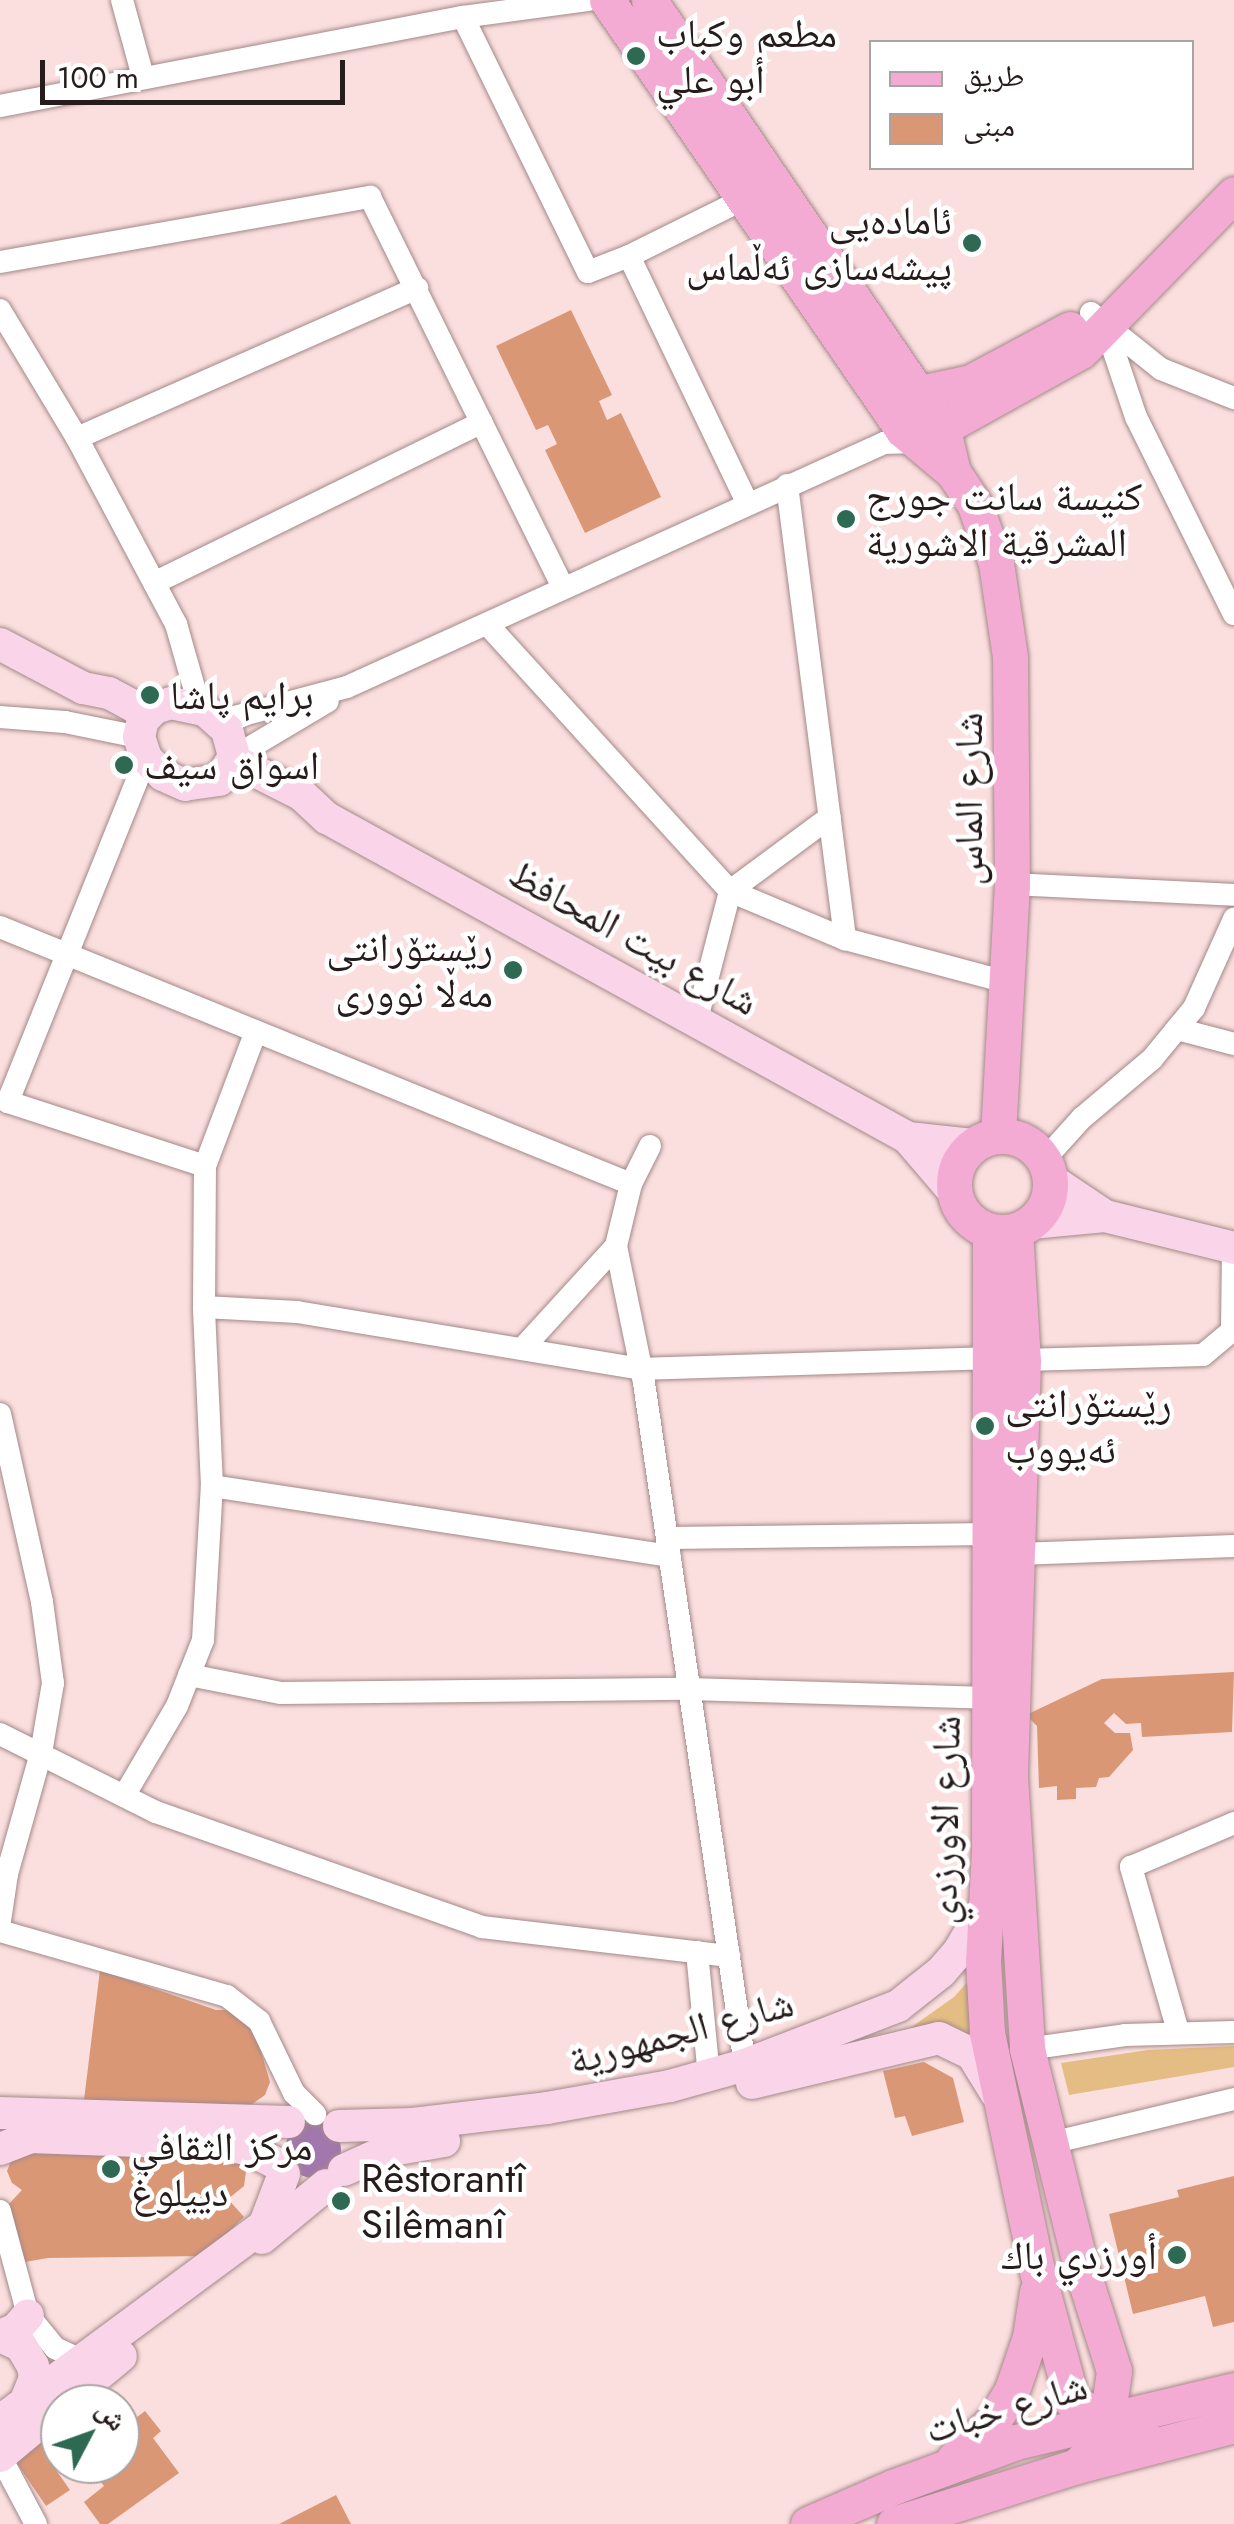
<!DOCTYPE html>
<html>
<head>
<meta charset="utf-8">
<style>
	body { margin:0 }
	#map { position:relative; width:1234px; height:2524px; overflow:hidden; background:#fbdede; font-family:Jost,"Noto Naskh Arabic",sans-serif }
	div>[style] { position:absolute }
	[style*='--x'] { left:calc(var(--x)*1px); top:calc(var(--y)*1px); width:calc(var(--w)*1px); rotate:calc(var(--a)*1deg) }
	.green>* { inset:0; background:#e4bd84 }
	.water>* { inset:0; background:#a177ae }
	.round { border-radius:50% }
	.building>* { inset:0; background:#da9776 }
	.roads { filter:drop-shadow(0 0 2px #a38989) drop-shadow(0 0 2px #a38989) }
	.street>* { height:22px; margin:-11px; padding:0 11px; transform-origin:11px; border-radius:11px; background:#fff }
	.secondary>* { height:32px; margin:-16px; padding:0 16px; transform-origin:16px; border-radius:16px; background:#fad5e9 }
	.primary>* { height:35px; margin:-17.5px; padding:0 17.5px; transform-origin:17.5px; border-radius:17.5px; background:#f4abd3 }
	.primary>.ring { margin:-17.5px; padding:0; box-sizing:content-box; background:none; border:35px solid #f4abd3; border-radius:50% }
	.dots>* { width:28px; height:28px; translate:-50% -50%; box-sizing:border-box; border:5px solid #fff; border-radius:50% }
	span { translate:-50% -50%; white-space:nowrap; text-align:center; line-height:1.15; -webkit-text-stroke:9px #fff; paint-order:stroke }
	.poi-label { font-size:40px; color:#271c1c }
	.left { translate:0 -50%; text-align:left }
	.right { translate:-100% -50%; text-align:right }
	.street-label { font-size:40px; color:#271c1c }
	.legend { position:absolute; left:869px; top:40px; width:325px; height:130px; box-sizing:border-box; background:#fff; border:2px solid #a9a4a4; margin:0; padding:12px 18px; list-style:none; font-size:30px; color:#271c1c }
	.legend li { display:flex; align-items:center; gap:20px; height:50px }
	.legend b { width:50px; border:2px solid #a9a4a4 }
	.north { position:absolute; left:40px; top:2384px; width:100px; height:100px; box-sizing:border-box; background:#fff; border:2px solid #a9a4a4; border-radius:50%; rotate:49deg; font-size:28px; font-weight:700; line-height:40px; text-align:center; color:#271c1c }
	.north::after { content:''; display:block; margin:auto; width:35px; height:45px; background:#2e6953; clip-path:polygon(50% 0,100% 100%,50% 72%,0 100%) }
	.scale { position:absolute; left:40px; top:60px; width:305px; height:45px; box-sizing:border-box; border:5px solid #271c1c; border-top:0; padding-left:12px; font-size:30px; line-height:35px; white-space:nowrap; color:#271c1c; -webkit-text-stroke:8px #fff; paint-order:stroke }
</style>
</head>
<body>
<div id="map">
	<div class="green">
		<div style="clip-path:polygon(980px 1968px,978px 2044px,892px 2041px,954px 1997px)"></div>
		<div style="clip-path:polygon(1234px 2046px,1234px 2067px,1069px 2095px,1061px 2063px,1148px 2050px)"></div>
	</div>
	<div class="water">
		<div class="round" style="left:285px;top:2122px;width:56px;height:56px"></div>
	</div>
	<div class="building">
		<div style="clip-path:polygon(571px 310px,612px 395px,599px 401px,607px 420px,621px 413px,661px 497px,585px 533px,545px 450px,557px 444px,548px 425px,536px 430px,496px 346px)"></div>
		<div style="clip-path:polygon(1234px 1672px,1232px 1732px,1142px 1737px,1141px 1723px,1126px 1724px,1114px 1713px,1104px 1723px,1115px 1733px,1130px 1733px,1133px 1750px,1109px 1777px,1099px 1778px,1096px 1787px,1076px 1788px,1076px 1799px,1057px 1800px,1057px 1786px,1039px 1788px,1037px 1726px,1026px 1715px,1102px 1679px)"></div>
		<div style="clip-path:polygon(100px 1970px,216px 2010px,233px 2010px,253px 2030px,260px 2048px,270px 2082px,265px 2095px,251px 2105px,84px 2100px)"></div>
		<div style="clip-path:polygon(924px 2062px,953px 2078px,964px 2122px,912px 2136px,905px 2116px,895px 2118px,883px 2071px)"></div>
		<div style="clip-path:polygon(14px 2153px,170px 2155px,207px 2160px,214px 2155px,240px 2160px,246px 2172px,244px 2186px,228px 2199px,244px 2217px,204px 2256px,48px 2258px,25px 2262px,9px 2204px,22px 2190px,12px 2183px,7px 2171px)"></div>
		<div style="clip-path:polygon(1234px 2176px,1234px 2322px,1213px 2327px,1205px 2296px,1133px 2314px,1109px 2214px,1179px 2197px,1177px 2190px)"></div>
		<div style="clip-path:polygon(145px 2411px,161px 2431px,153px 2438px,179px 2473px,108px 2524px,100px 2524px,84px 2502px,104px 2486px,87px 2464px,120px 2464px,120px 2430px)"></div>
		<div style="clip-path:polygon(49px 2436px,60px 2453px,60px 2463px,54px 2467px,70px 2490px,46px 2506px,14px 2459px)"></div>
		<div style="clip-path:polygon(336px 2495px,351px 2524px,279px 2524px)"></div>
	</div>
	<div class="roads">
		<div class="street">
			<div style="--x:122;--y:0;--w:80;--a:74.7"></div>
			<div style="--x:463;--y:17;--w:284;--a:63.9"></div>
			<div style="--x:588;--y:272;--w:44;--a:-21.3"></div>
			<div style="--x:0;--y:106;--w:471;--a:-10.9"></div>
			<div style="--x:463;--y:17;--w:126;--a:-7.7"></div>
			<div style="--x:744;--y:199;--w:128;--a:153.6"></div>
			<div style="--x:629;--y:256;--w:275;--a:64.4"></div>
			<div style="--x:0;--y:262;--w:376;--a:-10"></div>
			<div style="--x:370;--y:197;--w:436;--a:63.7"></div>
			<div style="--x:0;--y:310;--w:149;--a:59"></div>
			<div style="--x:77;--y:438;--w:211;--a:62"></div>
			<div style="--x:176;--y:624;--w:87;--a:74.1"></div>
			<div style="--x:1091;--y:313;--w:90;--a:38.7"></div>
			<div style="--x:1161;--y:369;--w:79;--a:21.7"></div>
			<div style="--x:1106;--y:328;--w:94;--a:71.4"></div>
			<div style="--x:1136;--y:417;--w:220;--a:63.6"></div>
			<div style="--x:77;--y:438;--w:372;--a:-23.8"></div>
			<div style="--x:787;--y:485;--w:458;--a:82.7"></div>
			<div style="--x:154;--y:583;--w:365;--a:-26.1"></div>
			<div style="--x:487;--y:624;--w:361;--a:47.7"></div>
			<div style="--x:730;--y:891;--w:125;--a:22.7"></div>
			<div style="--x:845;--y:939;--w:171;--a:14.9"></div>
			<div style="--x:0;--y:717;--w:65;--a:4.4"></div>
			<div style="--x:65;--y:722;--w:76;--a:11.5"></div>
			<div style="--x:220;--y:721;--w:131;--a:-15"></div>
			<div style="--x:347;--y:687;--w:590;--a:-24.44"></div>
			<div style="--x:884;--y:443;--w:30;--a:-2"></div>
			<div style="--x:234;--y:757;--w:109;--a:-30.8"></div>
			<div style="--x:146;--y:758;--w:371;--a:111.9"></div>
			<div style="--x:8;--y:1102;--w:207;--a:18"></div>
			<div style="--x:1012;--y:884;--w:222;--a:2.8"></div>
			<div style="--x:0;--y:927;--w:681;--a:22.16"></div>
			<div style="--x:697;--y:1019;--w:132;--a:-75.5"></div>
			<div style="--x:730;--y:891;--w:124;--a:-36.5"></div>
			<div style="--x:1177;--y:1029;--w:59;--a:14.7"></div>
			<div style="--x:650;--y:1146;--w:42;--a:116.6"></div>
			<div style="--x:631;--y:1184;--w:64;--a:103.6"></div>
			<div style="--x:616;--y:1246;--w:140;--a:78.4"></div>
			<div style="--x:644;--y:1383;--w:689;--a:81.58"></div>
			<div style="--x:1044;--y:1160;--w:57;--a:-47.9"></div>
			<div style="--x:1082;--y:1118;--w:92;--a:-40.1"></div>
			<div style="--x:1152;--y:1059;--w:66;--a:-50.5"></div>
			<div style="--x:1194;--y:1008;--w:98;--a:-65.8"></div>
			<div style="--x:204;--y:1307;--w:141;--a:-89.6"></div>
			<div style="--x:205;--y:1166;--w:144;--a:-69.3"></div>
			<div style="--x:522;--y:1349;--w:139;--a:-47.6"></div>
			<div style="--x:1023;--y:1360;--w:180;--a:-1.6"></div>
			<div style="--x:1203;--y:1355;--w:38;--a:-40"></div>
			<div style="--x:1232;--y:1331;--w:83;--a:-89.3"></div>
			<div style="--x:0;--y:1414;--w:193;--a:77.4"></div>
			<div style="--x:42;--y:1602;--w:82;--a:82.3"></div>
			<div style="--x:53;--y:1683;--w:71;--a:99.7"></div>
			<div style="--x:41;--y:1753;--w:126;--a:105.7"></div>
			<div style="--x:7;--y:1874;--w:48;--a:98.5"></div>
			<div style="--x:212;--y:1486;--w:463;--a:8.7"></div>
			<div style="--x:668;--y:1538;--w:323;--a:-0.7"></div>
			<div style="--x:1018;--y:1554;--w:216;--a:-2.1"></div>
			<div style="--x:189;--y:1675;--w:94;--a:11.1"></div>
			<div style="--x:281;--y:1693;--w:408;--a:-0.6"></div>
			<div style="--x:689;--y:1689;--w:299;--a:1.7"></div>
			<div style="--x:0;--y:1734;--w:174;--a:26.6"></div>
			<div style="--x:156;--y:1812;--w:346;--a:19.4"></div>
			<div style="--x:482;--y:1927;--w:249;--a:6.7"></div>
			<div style="--x:124;--y:1796;--w:104;--a:-59.5"></div>
			<div style="--x:177;--y:1706;--w:71;--a:-68.5"></div>
			<div style="--x:203;--y:1640;--w:154;--a:-86.7"></div>
			<div style="--x:212;--y:1486;--w:179;--a:-92.6"></div>
			<div style="--x:204;--y:1307;--w:93;--a:3.1"></div>
			<div style="--x:297;--y:1312;--w:349;--a:9.4"></div>
			<div style="--x:641;--y:1369;--w:350;--a:-1.8"></div>
			<div style="--x:0;--y:1931;--w:236;--a:16"></div>
			<div style="--x:227;--y:1996;--w:41;--a:38"></div>
			<div style="--x:259;--y:2021;--w:80;--a:64.1"></div>
			<div style="--x:294;--y:2093;--w:30;--a:45"></div>
			<div style="--x:697;--y:1952;--w:125;--a:84.5"></div>
			<div style="--x:1178;--y:2031;--w:171;--a:-106"></div>
			<div style="--x:1131;--y:1867;--w:112;--a:-23.1"></div>
			<div style="--x:1027;--y:2049;--w:99;--a:-8.1"></div>
			<div style="--x:1125;--y:2035;--w:109;--a:-1.6"></div>
			<div style="--x:1051;--y:2143;--w:188;--a:-13.5"></div>
			<div style="--x:0;--y:2211;--w:108;--a:74.9"></div>
			<div style="--x:28;--y:2315;--w:43;--a:50.7"></div>
			<div style="--x:55;--y:2348;--w:29;--a:25"></div>
			<div style="--x:0;--y:2456;--w:77;--a:62.1"></div>
		</div>
		<div class="secondary">
			<div style="--x:0;--y:644;--w:94;--a:27.9"></div>
			<div style="--x:83;--y:688;--w:26;--a:11"></div>
			<div style="--x:109;--y:693;--w:44;--a:28.3"></div>
			<div style="--x:171;--y:703;--w:35;--a:12"></div>
			<div style="--x:205;--y:710;--w:30;--a:42"></div>
			<div style="--x:227;--y:730;--w:28;--a:75"></div>
			<div style="--x:234;--y:757;--w:27;--a:123"></div>
			<div style="--x:219;--y:780;--w:34;--a:172"></div>
			<div style="--x:185;--y:785;--w:24;--a:-156"></div>
			<div style="--x:163;--y:775;--w:24;--a:-135"></div>
			<div style="--x:146;--y:758;--w:22;--a:-108"></div>
			<div style="--x:139;--y:737;--w:17;--a:-77"></div>
			<div style="--x:143;--y:720;--w:17;--a:-45"></div>
			<div style="--x:155;--y:708;--w:17;--a:-17"></div>
			<div style="--x:233;--y:760;--w:77;--a:26.9"></div>
			<div style="--x:302;--y:795;--w:34;--a:43"></div>
			<div style="--x:327;--y:818;--w:663;--a:28.84"></div>
			<div style="--x:908;--y:1138;--w:65;--a:6.1"></div>
			<div style="--x:908;--y:1138;--w:72;--a:49.5"></div>
			<div style="--x:1050;--y:1179;--w:66;--a:33.9"></div>
			<div style="--x:1031;--y:1223;--w:74;--a:-5.4"></div>
			<div style="--x:1105;--y:1216;--w:133;--a:13.9"></div>
			<div style="--x:752;--y:2083;--w:192;--a:-13.5"></div>
			<div style="--x:939;--y:2038;--w:37;--a:26"></div>
			<div style="--x:972;--y:2054;--w:46;--a:58.4"></div>
			<div style="--x:0;--y:2113;--w:289;--a:1.8"></div>
			<div style="--x:339;--y:2126;--w:74;--a:-1.5"></div>
			<div style="--x:413;--y:2124;--w:135;--a:-6.8"></div>
			<div style="--x:547;--y:2108;--w:125;--a:-10.1"></div>
			<div style="--x:670;--y:2086;--w:78;--a:-15.6"></div>
			<div style="--x:745;--y:2065;--w:164;--a:-21.1"></div>
			<div style="--x:898;--y:2006;--w:55;--a:-38.3"></div>
			<div style="--x:941;--y:1972;--w:28;--a:-49"></div>
			<div style="--x:959;--y:1951;--w:53;--a:-59.6"></div>
			<div style="--x:0;--y:2149;--w:33;--a:-21"></div>
			<div style="--x:31;--y:2137;--w:189;--a:2.1"></div>
			<div style="--x:220;--y:2144;--w:31;--a:11"></div>
			<div style="--x:250;--y:2150;--w:31;--a:27"></div>
			<div style="--x:344;--y:2170;--w:46;--a:-24.3"></div>
			<div style="--x:386;--y:2151;--w:59;--a:-9.8"></div>
			<div style="--x:262;--y:2238;--w:83;--a:-39.6"></div>
			<div style="--x:0;--y:2336;--w:23;--a:25"></div>
			<div style="--x:21;--y:2346;--w:23;--a:59"></div>
			<div style="--x:33;--y:2366;--w:12;--a:81"></div>
			<div style="--x:35;--y:2378;--w:24;--a:112"></div>
			<div style="--x:0;--y:2336;--w:17;--a:-24"></div>
			<div style="--x:16;--y:2329;--w:18;--a:-49"></div>
			<div style="--x:63;--y:2404;--w:75;--a:-39.6"></div>
			<div style="--x:0;--y:2421;--w:328;--a:-36.5"></div>
			<div style="--x:264;--y:2226;--w:56;--a:-69"></div>
			<div style="--x:0;--y:2456;--w:78;--a:-39.8"></div>
		</div>
		<div class="primary">
			<div style="--x:607;--y:0;--w:522;--a:55.46"></div>
			<div style="--x:903;--y:430;--w:65;--a:40"></div>
			<div style="--x:649;--y:0;--w:521;--a:55.64"></div>
			<div style="--x:943;--y:430;--w:43;--a:76.6"></div>
			<div style="--x:953;--y:472;--w:37;--a:56"></div>
			<div style="--x:974;--y:503;--w:64;--a:69.9"></div>
			<div style="--x:996;--y:563;--w:95;--a:81.5"></div>
			<div style="--x:1010;--y:657;--w:227;--a:89.5"></div>
			<div style="--x:1012;--y:884;--w:252;--a:93.2"></div>
			<div style="--x:919;--y:393;--w:53;--a:-11.9"></div>
			<div style="--x:971;--y:382;--w:112;--a:-28.2"></div>
			<div style="--x:924;--y:438;--w:179;--a:-29"></div>
			<div style="--x:1081;--y:351;--w:219;--a:-45.7"></div>
			<div class="ring" style="left:954px;top:1136px;width:61px;height:61px"></div>
			<div style="--x:990;--y:1231;--w:620;--a:90.09"></div>
			<div style="--x:989;--y:1851;--w:110;--a:93.1"></div>
			<div style="--x:983;--y:1961;--w:72;--a:86.8"></div>
			<div style="--x:987;--y:2033;--w:243;--a:78.1"></div>
			<div style="--x:1037;--y:2271;--w:135;--a:74.9"></div>
			<div style="--x:1072;--y:2401;--w:64;--a:30.2"></div>
			<div style="--x:1127;--y:2433;--w:33;--a:21"></div>
			<div style="--x:1015;--y:1231;--w:129;--a:86.5"></div>
			<div style="--x:1023;--y:1360;--w:416;--a:91.8"></div>
			<div style="--x:1010;--y:1776;--w:274;--a:86.4"></div>
			<div style="--x:1027;--y:2049;--w:225;--a:76.1"></div>
			<div style="--x:1081;--y:2267;--w:109;--a:72.4"></div>
			<div style="--x:1114;--y:2371;--w:50;--a:98"></div>
			<div style="--x:1107;--y:2421;--w:33;--a:117"></div>
			<div style="--x:1092;--y:2450;--w:22;--a:133"></div>
			<div style="--x:954;--y:2459;--w:56;--a:-44.3"></div>
			<div style="--x:994;--y:2420;--w:35;--a:-59"></div>
			<div style="--x:1012;--y:2390;--w:56;--a:-71.2"></div>
			<div style="--x:1030;--y:2337;--w:46;--a:-81.2"></div>
			<div style="--x:808;--y:2524;--w:93;--a:-23.5"></div>
			<div style="--x:893;--y:2487;--w:131;--a:-20.1"></div>
			<div style="--x:1016;--y:2442;--w:224;--a:-13.4"></div>
			<div style="--x:894;--y:2524;--w:192;--a:-17.6"></div>
			<div style="--x:1077;--y:2466;--w:162;--a:-14.6"></div>
		</div>
	</div>
	<div class="dots">
		<div style="left:636px;top:56px;background:#2e6953"></div>
		<div style="left:972px;top:243px;background:#2e6953"></div>
		<div style="left:846px;top:519px;background:#2e6953"></div>
		<div style="left:150px;top:695px;background:#2e6953"></div>
		<div style="left:124px;top:765px;background:#2e6953"></div>
		<div style="left:513px;top:970px;background:#2e6953"></div>
		<div style="left:985px;top:1426px;background:#2e6953"></div>
		<div style="left:111px;top:2169px;background:#2e6953"></div>
		<div style="left:341px;top:2201px;background:#2e6953"></div>
		<div style="left:1177px;top:2255px;background:#2e6953"></div>
	</div>
	<div class="poi-label">
		<span class="left" style="left:656px;top:56px">مطعم وكباب<br>أبو علي</span>
		<span class="right" style="left:952px;top:243px">ئامادەیی<br>پیشەسازی ئەڵماس</span>
		<span class="left" style="left:866px;top:519px">كنيسة سانت جورج<br>المشرقية الاشورية</span>
		<span class="left" style="left:170px;top:695px">برایم پاشا</span>
		<span class="left" style="left:144px;top:765px">اسواق سيف</span>
		<span class="right" style="left:493px;top:970px">رێستۆرانتی<br>مەڵا نووری</span>
		<span class="left" style="left:1005px;top:1426px">رێستۆرانتی<br>ئەیووب</span>
		<span class="left" style="left:131px;top:2169px">مركز الثقافي<br>دييلوغ</span>
		<span class="left" style="left:361px;top:2201px">Rêstorantî<br>Silêmanî</span>
		<span class="right" style="left:1157px;top:2255px">أورزدي باك</span>
	</div>
	<div class="street-label">
		<span style="left:968px;top:799px;rotate:-90deg">شارع الماس</span>
		<span style="left:634px;top:937px;rotate:29deg">شارع بيت المحافظ</span>
		<span style="left:944px;top:1820px;rotate:-89deg">شارع الاورزدي</span>
		<span style="left:681px;top:2031px;rotate:-15deg">شارع الجمهورية</span>
		<span style="left:1006px;top:2407px;rotate:-16deg">شارع خبات</span>
	</div>
	<ul class="legend">
	<li><b style="height:12px;background:#f4abd3"></b>طريق</li>
	<li><b style="height:28px;background:#da9776"></b>مبنى</li>
	</ul>
	<div class="north">ش</div>
	<div class="scale">100 m</div>
</div>
</body>
</html>
